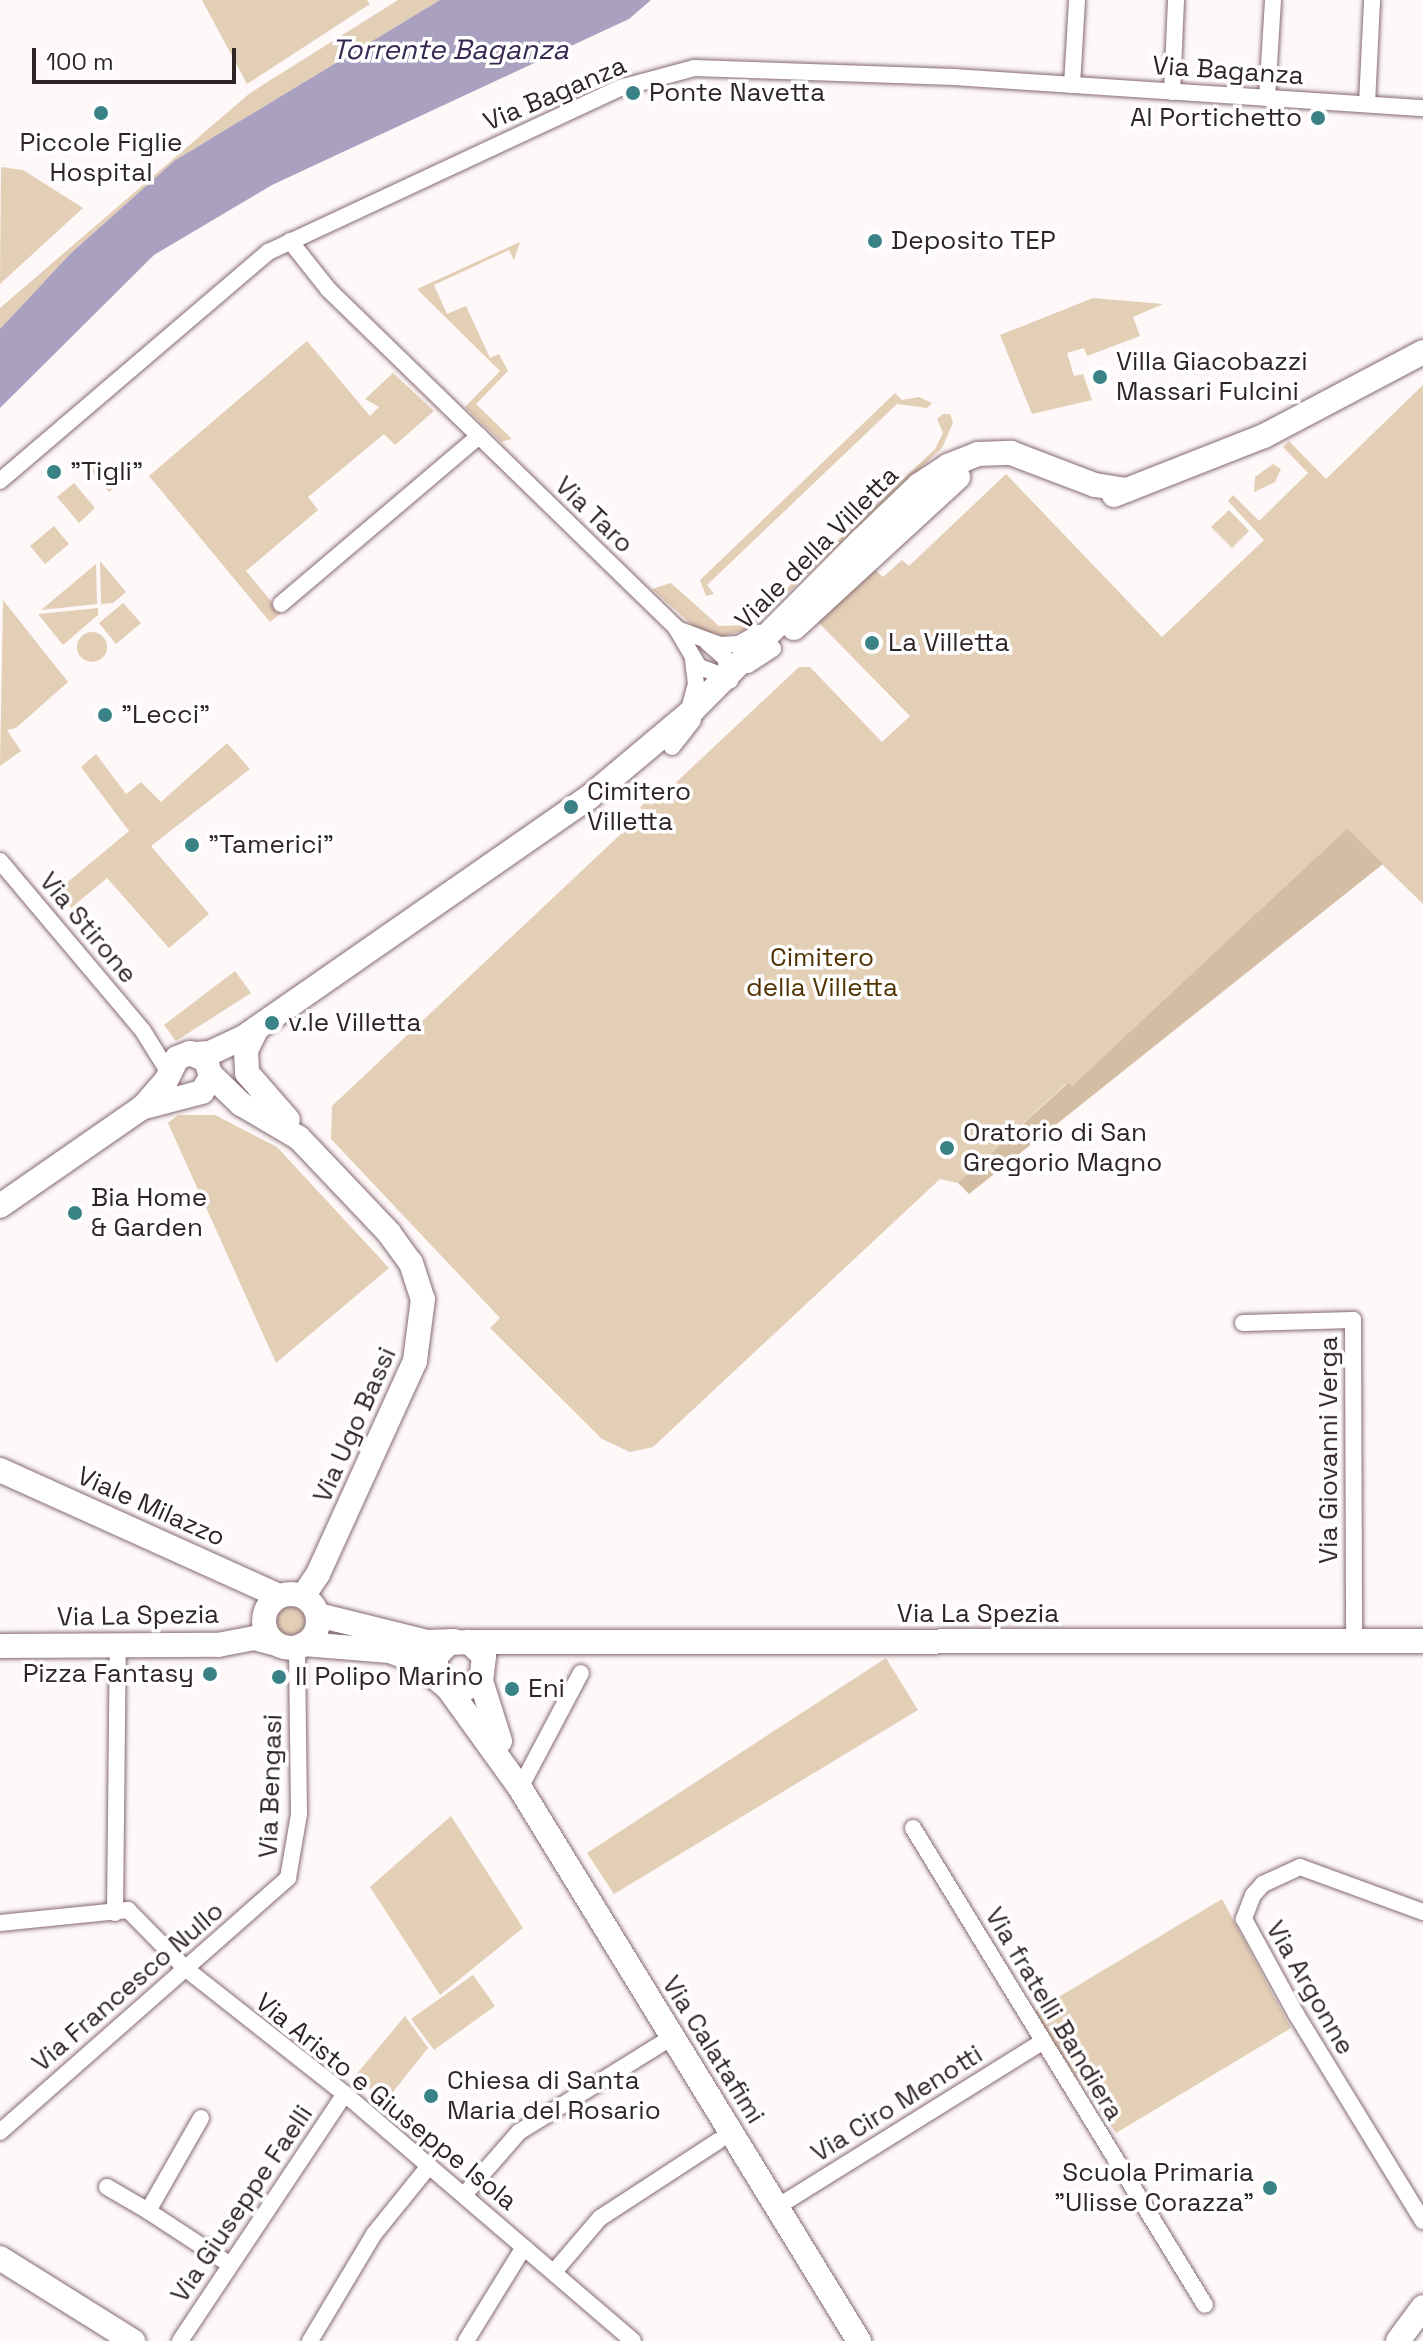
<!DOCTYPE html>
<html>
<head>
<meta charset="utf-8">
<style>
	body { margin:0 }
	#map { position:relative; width:1423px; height:2341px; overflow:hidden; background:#fef8f9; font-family:"Space Grotesk",sans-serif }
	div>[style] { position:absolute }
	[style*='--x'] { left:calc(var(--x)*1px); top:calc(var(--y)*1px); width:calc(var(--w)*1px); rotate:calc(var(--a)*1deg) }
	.green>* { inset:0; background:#e3ceb6 }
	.round { border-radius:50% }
	.forest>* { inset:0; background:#d3bda3 }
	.water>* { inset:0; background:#a9a1bf }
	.roads { filter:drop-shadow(0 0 2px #856a6f) drop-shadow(0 0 2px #856a6f) }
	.street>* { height:16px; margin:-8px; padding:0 8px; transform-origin:8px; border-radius:8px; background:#fff }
	.secondary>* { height:24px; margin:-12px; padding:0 12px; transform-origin:12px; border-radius:12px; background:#fff }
	.secondary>.ring { margin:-12px; padding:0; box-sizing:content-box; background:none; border:24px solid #fff; border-radius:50% }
	.dots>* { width:22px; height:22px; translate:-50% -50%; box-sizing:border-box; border:4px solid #fff; border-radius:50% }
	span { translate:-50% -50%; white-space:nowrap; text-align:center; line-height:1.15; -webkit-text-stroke:7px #fff; paint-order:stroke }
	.street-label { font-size:26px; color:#2f2426 }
	.poi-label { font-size:26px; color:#2f2426 }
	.left { translate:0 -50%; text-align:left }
	.right { translate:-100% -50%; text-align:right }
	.park-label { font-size:26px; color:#513302 }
	.water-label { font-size:28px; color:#382953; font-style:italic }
	.scale { position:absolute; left:32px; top:48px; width:204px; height:36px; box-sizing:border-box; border:4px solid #2f2426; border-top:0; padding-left:10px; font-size:24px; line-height:28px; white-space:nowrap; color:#2f2426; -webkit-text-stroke:6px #fff; paint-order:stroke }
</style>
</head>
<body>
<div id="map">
	<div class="green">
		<div style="clip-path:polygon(202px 0,367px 0,370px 4px,247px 84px)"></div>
		<div style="clip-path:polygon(398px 0,440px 0,174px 161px,70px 254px,0 329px,0 308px,250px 93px)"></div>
		<div style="clip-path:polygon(1px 167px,23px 170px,83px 208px,0 284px)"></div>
		<div style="clip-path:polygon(520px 242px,514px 260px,509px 250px,434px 285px,447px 314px,466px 306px,490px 358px,499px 354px,508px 371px,476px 404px,512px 439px,501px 442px,465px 407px,500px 371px,417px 289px)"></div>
		<div style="clip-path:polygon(1093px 298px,1163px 304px,1133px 317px,1140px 336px,1087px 356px,1084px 348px,1067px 353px,1074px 376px,1083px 374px,1092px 400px,1032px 414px,1000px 335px)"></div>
		<div style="clip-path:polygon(307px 341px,370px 416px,379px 407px,365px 399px,393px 373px,434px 411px,395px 445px,384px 434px,308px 497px,318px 510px,246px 571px,281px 613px,270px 622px,149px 476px)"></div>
		<div style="clip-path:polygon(1423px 385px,1423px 904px,1347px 830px,1071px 1087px,1067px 1083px,958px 1183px,940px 1179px,653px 1447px,630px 1452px,602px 1439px,490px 1328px,500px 1318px,331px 1139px,332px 1106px,624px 831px,620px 826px,626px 820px,631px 825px,645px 813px,640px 807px,647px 801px,652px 805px,799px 667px,810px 667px,882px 742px,910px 716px,818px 622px,874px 569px,883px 577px,902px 560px,909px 566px,1006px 474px,1162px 637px,1264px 540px,1228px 501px,1233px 495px,1259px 521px,1308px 473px,1283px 447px,1289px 441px,1326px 479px)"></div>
		<div style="clip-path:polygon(895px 393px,902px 400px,919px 397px,932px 403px,927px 408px,897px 404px,707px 585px,714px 594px,706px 596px,700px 580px)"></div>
		<div style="clip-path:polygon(943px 414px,950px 414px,953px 423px,942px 448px,749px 629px,724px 636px,699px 631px,652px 589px,671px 583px,719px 626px,748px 625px,935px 449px,943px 433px,937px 419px)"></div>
		<div style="clip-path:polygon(95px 463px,110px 481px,127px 467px,132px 472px,109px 492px,89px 469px)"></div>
		<div style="clip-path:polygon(1273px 464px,1281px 469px,1275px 482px,1254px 492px,1255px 477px)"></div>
		<div style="clip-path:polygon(74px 483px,95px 508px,79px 523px,57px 497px)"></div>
		<div style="clip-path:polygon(1229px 510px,1249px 531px,1232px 548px,1211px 527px)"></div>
		<div style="clip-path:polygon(54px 526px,69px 544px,45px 564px,30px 546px)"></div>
		<div style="clip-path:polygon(100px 561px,126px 592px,113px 603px,101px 604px)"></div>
		<div style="clip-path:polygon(96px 564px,97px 604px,41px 610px)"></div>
		<div style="clip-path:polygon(3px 600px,68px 682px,16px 728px,7px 730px,21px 751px,0 766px)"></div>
		<div style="clip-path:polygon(123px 603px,141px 623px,116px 644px,99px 623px)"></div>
		<div style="clip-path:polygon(98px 608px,98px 615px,63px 645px,38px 614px)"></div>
		<div class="round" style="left:77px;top:632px;width:30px;height:30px"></div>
		<div style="clip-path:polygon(227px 743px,250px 769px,151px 846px,209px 914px,169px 948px,107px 878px,71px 908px,57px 891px,129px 831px,81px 767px,96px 754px,126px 794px,141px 782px,161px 802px)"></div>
		<div style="clip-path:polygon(235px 971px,251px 993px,176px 1041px,164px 1025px)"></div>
		<div style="clip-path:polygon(178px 1115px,215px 1115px,277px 1147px,389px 1268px,276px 1363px,168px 1123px)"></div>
		<div class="round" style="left:277px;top:1607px;width:28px;height:28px"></div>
		<div style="clip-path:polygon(886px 1658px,918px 1710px,614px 1894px,587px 1853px)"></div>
		<div style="clip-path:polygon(451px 1816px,523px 1928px,440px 1995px,370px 1887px)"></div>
		<div style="clip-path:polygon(1222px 1899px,1291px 2028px,1116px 2133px,1032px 2013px)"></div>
		<div style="clip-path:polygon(473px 1975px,495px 2006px,434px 2050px,411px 2019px)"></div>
		<div style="clip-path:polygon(405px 2016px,428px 2048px,385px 2102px,355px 2076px)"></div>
	</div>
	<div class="forest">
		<div style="clip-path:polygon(1347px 829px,1383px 864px,969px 1194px,958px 1183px,1068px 1083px,1072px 1086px)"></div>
	</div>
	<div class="water">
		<div style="clip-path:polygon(440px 0,651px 0,629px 19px,272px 185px,154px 255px,0 408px,0 329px,70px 254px,174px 161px)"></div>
	</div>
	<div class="roads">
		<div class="street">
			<div style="--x:1072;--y:85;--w:85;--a:-86.6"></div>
			<div style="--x:1172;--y:92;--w:92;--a:-87.5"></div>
			<div style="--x:1267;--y:98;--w:98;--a:-86.5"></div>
			<div style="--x:1367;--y:104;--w:104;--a:-87.2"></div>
			<div style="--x:290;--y:241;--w:61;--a:51.6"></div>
			<div style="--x:328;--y:289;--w:486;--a:44.2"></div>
			<div style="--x:676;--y:628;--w:45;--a:59.5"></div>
			<div style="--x:699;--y:667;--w:33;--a:20"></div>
			<div style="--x:0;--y:481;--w:353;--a:-40.5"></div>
			<div style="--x:268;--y:252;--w:388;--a:-25"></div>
			<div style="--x:620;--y:88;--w:77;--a:-15.1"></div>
			<div style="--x:694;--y:68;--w:260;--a:2"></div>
			<div style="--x:954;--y:77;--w:470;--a:3.8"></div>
			<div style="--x:281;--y:604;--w:260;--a:-40.3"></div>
			<div style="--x:677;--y:629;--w:46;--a:20.4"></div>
			<div style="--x:720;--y:645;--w:18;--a:-3"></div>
			<div style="--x:738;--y:644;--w:24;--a:-28"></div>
			<div style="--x:708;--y:643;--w:23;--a:41"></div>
			<div style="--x:725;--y:658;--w:23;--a:77"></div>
			<div style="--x:748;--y:665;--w:30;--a:-33"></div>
			<div style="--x:689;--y:710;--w:27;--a:-75"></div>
			<div style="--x:696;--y:684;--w:25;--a:-97"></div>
			<div style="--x:672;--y:747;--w:34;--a:-52"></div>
			<div style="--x:0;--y:861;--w:222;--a:49.9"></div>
			<div style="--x:143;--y:1031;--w:49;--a:58.2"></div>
			<div style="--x:1243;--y:1323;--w:110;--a:-1.6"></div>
			<div style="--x:1353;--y:1320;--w:322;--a:89.8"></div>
			<div style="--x:520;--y:1788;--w:130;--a:-62.1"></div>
			<div style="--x:913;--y:1828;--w:559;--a:58.53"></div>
			<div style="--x:1423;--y:1912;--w:131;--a:-159.9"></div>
			<div style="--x:1300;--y:1867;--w:41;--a:155.3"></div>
			<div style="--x:1263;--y:1884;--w:15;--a:132"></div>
			<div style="--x:1253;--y:1895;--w:26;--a:111"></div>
			<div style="--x:1244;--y:1919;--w:108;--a:61.3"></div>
			<div style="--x:1296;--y:2014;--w:243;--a:58.5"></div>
			<div style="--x:115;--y:1913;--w:268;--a:-89.4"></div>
			<div style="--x:0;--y:1923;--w:129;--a:-5.8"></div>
			<div style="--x:128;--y:1910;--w:83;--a:45.5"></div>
			<div style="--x:186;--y:1969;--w:202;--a:38.2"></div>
			<div style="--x:345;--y:2094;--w:379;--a:40.6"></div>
			<div style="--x:201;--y:2118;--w:107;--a:119.7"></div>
			<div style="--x:148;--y:2211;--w:97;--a:33.2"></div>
			<div style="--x:0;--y:2132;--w:384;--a:-41.4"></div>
			<div style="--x:288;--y:1878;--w:65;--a:-80.2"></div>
			<div style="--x:299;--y:1814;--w:167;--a:-90.7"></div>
			<div style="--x:107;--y:2187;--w:48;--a:30.3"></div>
			<div style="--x:464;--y:2195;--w:84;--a:-48.9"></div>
			<div style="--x:519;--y:2132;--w:180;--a:-31.8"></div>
			<div style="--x:777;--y:2207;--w:312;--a:-31.9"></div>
			<div style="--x:554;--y:2272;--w:71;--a:-49.6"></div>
			<div style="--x:600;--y:2218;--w:141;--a:-33.1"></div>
			<div style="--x:180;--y:2341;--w:297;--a:-56.3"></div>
			<div style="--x:310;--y:2341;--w:125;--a:-59.1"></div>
			<div style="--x:374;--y:2234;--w:87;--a:-51"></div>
			<div style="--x:466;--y:2341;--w:110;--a:-58.3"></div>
		</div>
		<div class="secondary">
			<div style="--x:1114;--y:495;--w:161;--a:-21.5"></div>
			<div style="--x:1264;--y:436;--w:180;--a:-27.8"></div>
			<div style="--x:794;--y:628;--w:223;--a:-42.6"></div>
			<div style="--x:257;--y:1028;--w:25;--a:116"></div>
			<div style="--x:246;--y:1051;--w:22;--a:87"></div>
			<div style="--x:247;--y:1073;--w:62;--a:48.9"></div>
			<div style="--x:194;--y:1054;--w:16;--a:-4"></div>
			<div style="--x:210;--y:1053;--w:38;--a:-25"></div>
			<div style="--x:244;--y:1037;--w:417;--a:-34.8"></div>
			<div style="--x:587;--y:799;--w:137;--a:-40"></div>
			<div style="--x:692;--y:711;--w:241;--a:-45.2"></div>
			<div style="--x:862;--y:540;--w:79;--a:-44"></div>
			<div style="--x:919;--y:485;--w:35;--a:-33"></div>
			<div style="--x:948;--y:466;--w:32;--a:-22"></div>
			<div style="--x:978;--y:454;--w:33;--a:-2"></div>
			<div style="--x:1011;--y:453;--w:90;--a:20.9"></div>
			<div style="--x:1095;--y:485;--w:32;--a:9"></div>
			<div style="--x:211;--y:1075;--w:42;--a:44"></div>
			<div style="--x:241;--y:1104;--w:67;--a:30.4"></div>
			<div style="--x:299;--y:1138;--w:131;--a:46.5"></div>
			<div style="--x:389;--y:1233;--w:37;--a:54"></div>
			<div style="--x:411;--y:1263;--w:38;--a:72"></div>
			<div style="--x:423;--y:1299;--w:63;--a:97.4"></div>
			<div style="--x:415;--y:1361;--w:234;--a:114.5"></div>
			<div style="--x:318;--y:1574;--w:27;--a:124"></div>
			<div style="--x:0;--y:1206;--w:174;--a:-34.7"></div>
			<div style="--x:143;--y:1107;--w:35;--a:-49"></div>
			<div style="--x:166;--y:1081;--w:25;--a:-64"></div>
			<div style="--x:177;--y:1058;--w:14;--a:-21"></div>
			<div style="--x:190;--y:1053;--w:17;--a:24"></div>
			<div style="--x:206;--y:1060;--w:18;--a:74"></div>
			<div style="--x:211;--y:1077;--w:17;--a:121"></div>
			<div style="--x:202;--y:1092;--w:63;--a:165.3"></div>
			<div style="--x:0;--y:1470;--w:306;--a:24.3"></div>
			<div class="ring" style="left:264px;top:1594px;width:30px;height:30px"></div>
			<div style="--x:318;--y:1615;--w:112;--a:13.9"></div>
			<div style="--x:427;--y:1642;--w:27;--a:-2"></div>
			<div style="--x:469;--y:1642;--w:954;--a:-0.06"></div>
			<div style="--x:304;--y:1644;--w:86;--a:4.7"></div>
			<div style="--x:390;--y:1651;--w:26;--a:21"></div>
			<div style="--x:414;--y:1660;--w:44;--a:39.5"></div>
			<div style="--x:448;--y:1688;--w:12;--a:14"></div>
			<div style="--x:460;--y:1691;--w:23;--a:-25"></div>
			<div style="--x:481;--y:1681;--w:25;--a:-83"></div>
			<div style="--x:484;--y:1656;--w:21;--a:-137"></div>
			<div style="--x:469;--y:1642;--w:20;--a:177"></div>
			<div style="--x:449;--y:1643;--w:18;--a:135"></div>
			<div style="--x:436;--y:1656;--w:18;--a:90"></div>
			<div style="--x:0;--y:1646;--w:218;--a:-0.3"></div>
			<div style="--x:218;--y:1645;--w:37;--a:-11"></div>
			<div style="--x:254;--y:1638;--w:23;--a:15"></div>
			<div style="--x:481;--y:1681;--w:63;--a:72.4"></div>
			<div style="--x:448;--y:1688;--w:123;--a:54.2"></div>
			<div style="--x:520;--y:1788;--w:649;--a:58.49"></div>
			<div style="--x:0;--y:2258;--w:157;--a:32"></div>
			<div style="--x:1398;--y:2341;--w:42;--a:-53.7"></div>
		</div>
	</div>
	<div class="dots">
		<div style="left:633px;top:93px;background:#3a8285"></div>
		<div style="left:101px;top:113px;background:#3a8285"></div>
		<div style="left:1318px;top:118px;background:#3a8285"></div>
		<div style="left:875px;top:241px;background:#3a8285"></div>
		<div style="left:1100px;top:377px;background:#3a8285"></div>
		<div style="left:54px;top:472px;background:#3a8285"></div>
		<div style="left:872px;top:643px;background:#3a8285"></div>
		<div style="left:105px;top:715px;background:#3a8285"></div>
		<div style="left:571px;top:807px;background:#3a8285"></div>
		<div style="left:192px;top:845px;background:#3a8285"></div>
		<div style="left:272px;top:1023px;background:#3a8285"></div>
		<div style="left:947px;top:1148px;background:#3a8285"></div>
		<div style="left:75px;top:1213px;background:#3a8285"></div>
		<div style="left:210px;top:1674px;background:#3a8285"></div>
		<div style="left:279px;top:1677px;background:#3a8285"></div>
		<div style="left:512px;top:1689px;background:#3a8285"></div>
		<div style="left:431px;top:2096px;background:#3a8285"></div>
		<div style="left:1270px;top:2188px;background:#3a8285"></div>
	</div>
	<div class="street-label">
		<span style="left:1228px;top:71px;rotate:4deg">Via Baganza</span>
		<span style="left:555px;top:94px;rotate:-23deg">Via Baganza</span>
		<span style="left:594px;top:515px;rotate:44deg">Via Taro</span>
		<span style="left:817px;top:548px;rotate:-45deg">Viale della Villetta</span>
		<span style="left:88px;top:928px;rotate:50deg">Via Stirone</span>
		<span style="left:355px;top:1425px;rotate:-66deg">Via Ugo Bassi</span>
		<span style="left:1329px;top:1450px;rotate:-90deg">Via Giovanni Verga</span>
		<span style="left:151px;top:1507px;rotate:24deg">Viale Milazzo</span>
		<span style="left:978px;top:1614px">Via La Spezia</span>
		<span style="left:138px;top:1616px;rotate:-1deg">Via La Spezia</span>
		<span style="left:271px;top:1786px;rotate:-88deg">Via Bengasi</span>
		<span style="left:128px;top:1987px;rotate:-41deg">Via Francesco Nullo</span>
		<span style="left:1310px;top:1988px;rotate:60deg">Via Argonne</span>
		<span style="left:1054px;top:2014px;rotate:59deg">Via fratelli Bandiera</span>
		<span style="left:713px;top:2050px;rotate:58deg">Via Calatafimi</span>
		<span style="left:386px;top:2102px;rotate:39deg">Via Aristo e Giuseppe Isola</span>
		<span style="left:897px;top:2104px;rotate:-32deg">Via Ciro Menotti</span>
		<span style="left:242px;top:2204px;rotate:-56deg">Via Giuseppe Faelli</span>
	</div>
	<div class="poi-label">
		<span class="left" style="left:649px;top:93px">Ponte Navetta</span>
		<span class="right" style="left:1302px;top:118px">Al Portichetto</span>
		<span style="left:101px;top:158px">Piccole Figlie<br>Hospital</span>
		<span class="left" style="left:891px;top:241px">Deposito TEP</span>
		<span class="left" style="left:1116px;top:377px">Villa Giacobazzi<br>Massari Fulcini</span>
		<span class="left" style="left:70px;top:472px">"Tigli"</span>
		<span class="left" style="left:888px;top:643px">La Villetta</span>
		<span class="left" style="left:121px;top:715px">"Lecci"</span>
		<span class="left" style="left:587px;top:807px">Cimitero<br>Villetta</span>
		<span class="left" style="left:208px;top:845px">"Tamerici"</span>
		<span class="left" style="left:288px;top:1023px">v.le Villetta</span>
		<span class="left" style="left:963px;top:1148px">Oratorio di San<br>Gregorio Magno</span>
		<span class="left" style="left:91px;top:1213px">Bia Home<br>&amp; Garden</span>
		<span class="right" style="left:194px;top:1674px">Pizza Fantasy</span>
		<span class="left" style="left:295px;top:1677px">Il Polipo Marino</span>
		<span class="left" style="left:528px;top:1689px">Eni</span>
		<span class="left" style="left:447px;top:2096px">Chiesa di Santa<br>Maria del Rosario</span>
		<span class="right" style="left:1254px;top:2188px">Scuola Primaria<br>"Ulisse Corazza"</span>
	</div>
	<div class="park-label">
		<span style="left:822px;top:973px">Cimitero<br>della Villetta</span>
	</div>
	<div class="water-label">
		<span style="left:450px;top:49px">Torrente Baganza</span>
	</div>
	<div class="scale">100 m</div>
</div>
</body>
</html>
